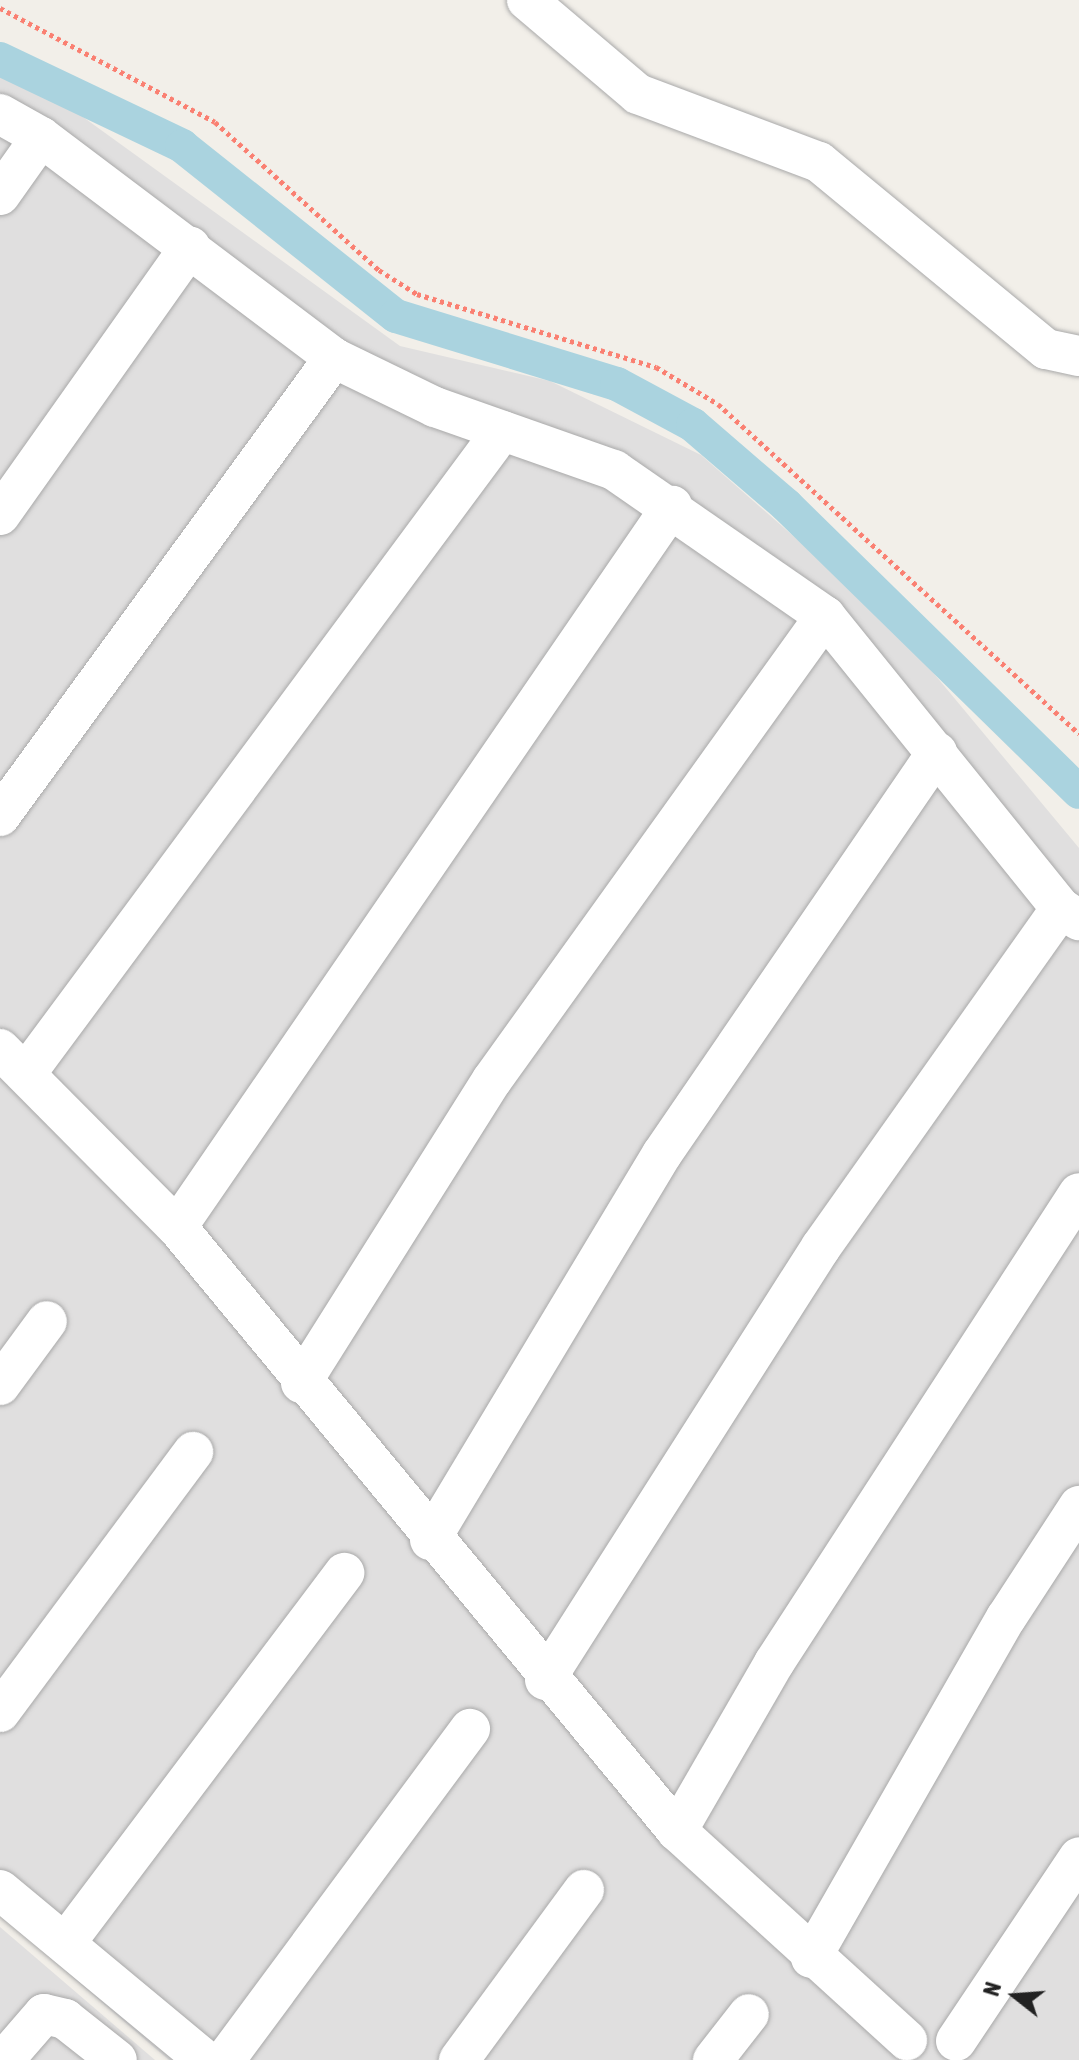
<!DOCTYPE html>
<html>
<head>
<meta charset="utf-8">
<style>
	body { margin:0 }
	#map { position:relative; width:1079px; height:2060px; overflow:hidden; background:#f2efe9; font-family:"Asap Condensed",sans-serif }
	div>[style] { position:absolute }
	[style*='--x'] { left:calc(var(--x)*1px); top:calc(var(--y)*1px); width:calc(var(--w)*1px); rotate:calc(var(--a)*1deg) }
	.residential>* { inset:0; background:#e0dfdf }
	.canal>* { height:34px; margin:-17px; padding:0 17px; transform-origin:17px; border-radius:17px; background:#aad3df }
	.path>* { height:5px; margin-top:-2.5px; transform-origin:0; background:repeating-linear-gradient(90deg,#fa8072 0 4px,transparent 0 8px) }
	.roads { filter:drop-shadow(0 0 2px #a9a9a9) drop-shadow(0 0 2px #a9a9a9) }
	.minor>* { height:40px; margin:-20px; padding:0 20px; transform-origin:20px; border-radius:20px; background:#fff }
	span { translate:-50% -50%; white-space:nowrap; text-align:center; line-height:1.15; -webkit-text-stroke:8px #fff; paint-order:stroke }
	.north { position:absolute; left:975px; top:1956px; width:80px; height:80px; -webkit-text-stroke:6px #fff; paint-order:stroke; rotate:287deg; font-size:22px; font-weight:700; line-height:32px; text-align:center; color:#222 }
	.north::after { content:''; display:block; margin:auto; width:28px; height:36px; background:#222; clip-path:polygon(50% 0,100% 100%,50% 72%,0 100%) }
</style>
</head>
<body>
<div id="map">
	<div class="residential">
		<div style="clip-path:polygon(0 57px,400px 346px,550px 381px,701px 455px,891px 622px,1079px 848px,1079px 2060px,169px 2060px,0 1915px)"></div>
		<div style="clip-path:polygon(0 1927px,155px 2060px,0 2060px)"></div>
	</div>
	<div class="canal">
		<div style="--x:0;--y:59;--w:202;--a:25.5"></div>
		<div style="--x:182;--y:146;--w:273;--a:38.5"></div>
		<div style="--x:396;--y:316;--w:231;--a:17.1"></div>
		<div style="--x:617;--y:384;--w:86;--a:28.3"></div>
		<div style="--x:693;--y:425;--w:123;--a:40.7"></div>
		<div style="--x:786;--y:505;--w:410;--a:44.4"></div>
	</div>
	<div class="path">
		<div style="--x:0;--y:8;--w:243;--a:27.9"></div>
		<div style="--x:215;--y:122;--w:221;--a:42.1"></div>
		<div style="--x:379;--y:270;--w:45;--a:32.3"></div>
		<div style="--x:417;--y:294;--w:250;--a:17"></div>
		<div style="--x:656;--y:367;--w:72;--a:30.8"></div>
		<div style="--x:718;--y:404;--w:489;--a:42.4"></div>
	</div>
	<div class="roads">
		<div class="minor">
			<div style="--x:527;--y:0;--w:145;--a:40.3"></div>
			<div style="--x:638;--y:94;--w:193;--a:20.6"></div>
			<div style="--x:819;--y:162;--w:294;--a:39.5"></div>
			<div style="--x:1046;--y:349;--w:34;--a:12"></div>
			<div style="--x:0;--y:114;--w:47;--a:29.3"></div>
			<div style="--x:41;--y:137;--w:367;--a:37"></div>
			<div style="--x:334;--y:358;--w:112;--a:25.9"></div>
			<div style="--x:435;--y:407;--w:190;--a:19.4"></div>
			<div style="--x:614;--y:470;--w:257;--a:34.7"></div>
			<div style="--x:825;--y:616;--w:375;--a:51.1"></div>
			<div style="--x:1061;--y:908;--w:22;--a:34"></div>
			<div style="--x:0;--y:195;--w:71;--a:-54.7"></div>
			<div style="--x:0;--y:515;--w:329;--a:-54.7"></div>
			<div style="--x:0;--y:816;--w:567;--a:-53.9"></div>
			<div style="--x:0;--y:1049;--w:251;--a:45.2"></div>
			<div style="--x:177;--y:1227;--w:784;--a:50.38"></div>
			<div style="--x:677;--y:1831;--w:311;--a:42.3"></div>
			<div style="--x:27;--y:1072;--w:798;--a:-53.46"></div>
			<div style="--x:177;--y:1227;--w:875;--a:-55.53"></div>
			<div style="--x:301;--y:1383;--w:358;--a:-57.8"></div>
			<div style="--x:492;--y:1080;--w:571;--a:-54.33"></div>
			<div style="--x:0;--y:1385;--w:79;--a:-53.7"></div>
			<div style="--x:430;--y:1540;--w:450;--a:-59"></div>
			<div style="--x:662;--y:1154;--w:487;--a:-55.6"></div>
			<div style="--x:545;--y:1680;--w:513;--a:-57.49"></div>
			<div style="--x:821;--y:1247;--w:415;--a:-54.7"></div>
			<div style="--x:0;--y:1712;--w:324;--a:-53.4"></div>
			<div style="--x:677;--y:1831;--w:194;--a:-60"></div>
			<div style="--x:774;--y:1663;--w:560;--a:-57.02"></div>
			<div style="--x:0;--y:1890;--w:266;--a:39.7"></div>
			<div style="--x:67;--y:1941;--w:461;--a:-53"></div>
			<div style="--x:811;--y:1958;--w:392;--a:-60.2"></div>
			<div style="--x:1006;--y:1618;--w:134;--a:-56.9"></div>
			<div style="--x:956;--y:2041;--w:221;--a:-56.2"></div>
			<div style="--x:4;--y:2060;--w:61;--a:-49"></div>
			<div style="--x:44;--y:2014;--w:22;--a:13"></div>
			<div style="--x:65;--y:2019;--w:66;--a:38.3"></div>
			<div style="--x:225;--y:2060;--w:412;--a:-53.5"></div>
			<div style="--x:459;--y:2060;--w:211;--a:-53.7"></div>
			<div style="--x:713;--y:2060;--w:58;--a:-52"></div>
		</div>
	</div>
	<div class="north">N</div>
</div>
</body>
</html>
